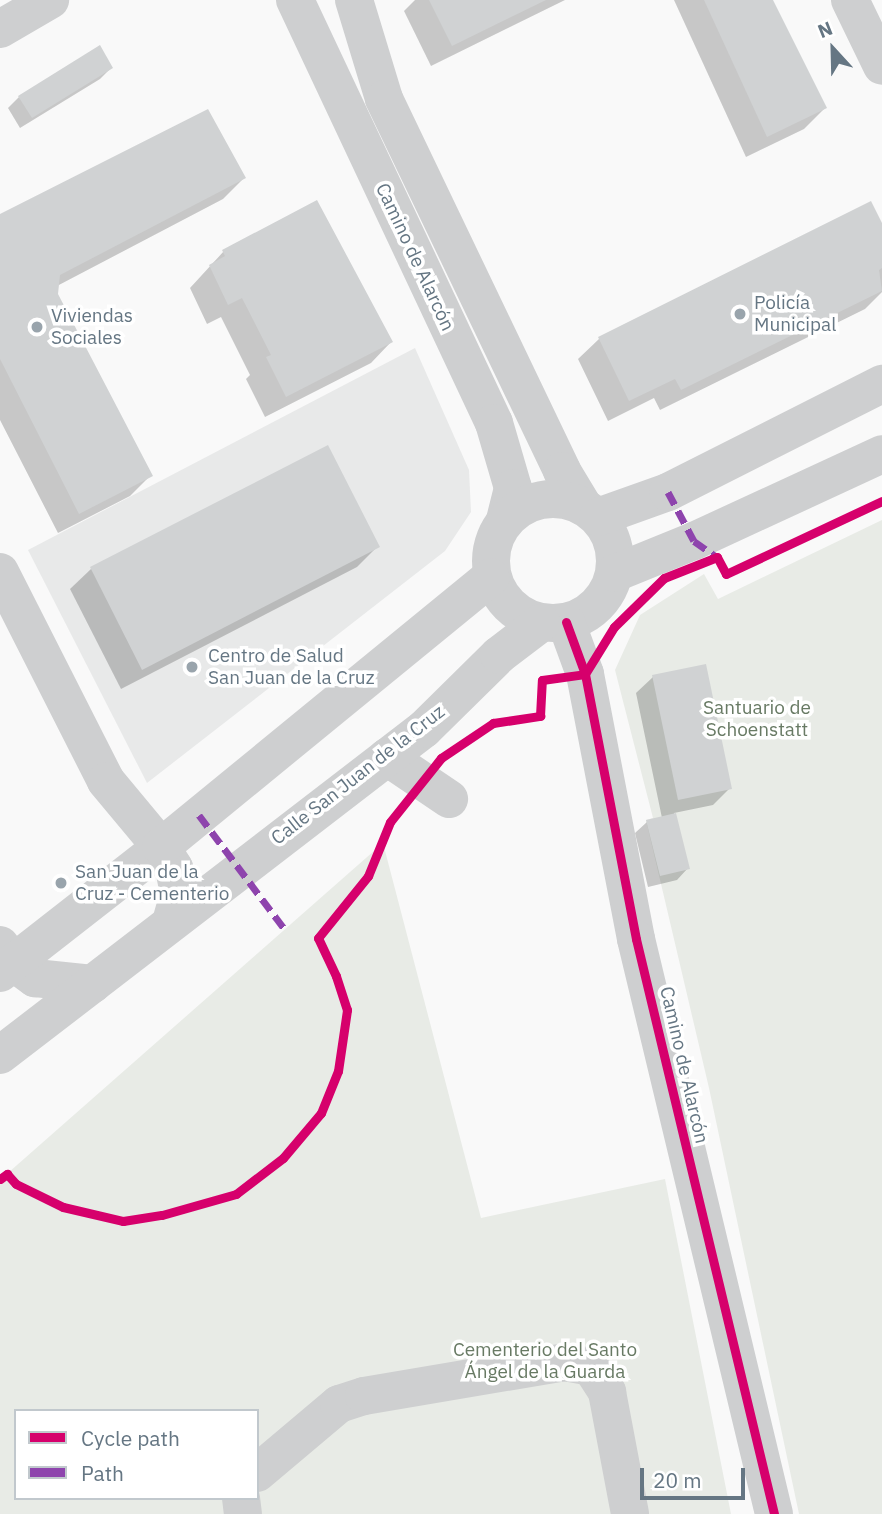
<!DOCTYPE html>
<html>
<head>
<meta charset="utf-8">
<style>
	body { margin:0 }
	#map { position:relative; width:882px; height:1514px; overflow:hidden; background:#f9f9f9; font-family:"IBM Plex Sans",sans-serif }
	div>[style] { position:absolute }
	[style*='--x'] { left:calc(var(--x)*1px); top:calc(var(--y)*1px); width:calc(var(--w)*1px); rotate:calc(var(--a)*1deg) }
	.built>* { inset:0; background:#e8e9e9 }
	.green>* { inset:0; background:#e8ebe6 }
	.shadow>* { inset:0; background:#0003 }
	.building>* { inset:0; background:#d0d2d3 }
	.minor>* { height:38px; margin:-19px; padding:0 19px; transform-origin:19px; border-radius:19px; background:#cecfd0 }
	.minor>.ring { margin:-19px; padding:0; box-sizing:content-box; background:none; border:38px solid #cecfd0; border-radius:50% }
	.quiet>* { height:7px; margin-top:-3.5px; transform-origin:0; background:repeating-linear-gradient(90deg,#8e44ad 0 14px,transparent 0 21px) }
	.cycleway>* { height:9px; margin:-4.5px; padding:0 4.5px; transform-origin:4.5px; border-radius:4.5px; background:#d6006c }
	.dots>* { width:19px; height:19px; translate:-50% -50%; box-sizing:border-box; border:4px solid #fff; border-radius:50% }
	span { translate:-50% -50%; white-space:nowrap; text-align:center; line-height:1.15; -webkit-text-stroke:7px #fff; paint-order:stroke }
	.street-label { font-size:19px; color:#657683 }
	.poi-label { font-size:19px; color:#657683 }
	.left { translate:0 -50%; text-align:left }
	.park-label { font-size:19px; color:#687a64 }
	.legend { position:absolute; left:14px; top:1409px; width:245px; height:91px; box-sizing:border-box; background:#fff; border:2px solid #c1c8cd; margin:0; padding:9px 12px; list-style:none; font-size:21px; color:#657683 }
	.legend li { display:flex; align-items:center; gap:14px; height:35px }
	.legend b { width:35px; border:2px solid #c1c8cd }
	.north { position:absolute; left:798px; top:14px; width:70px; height:70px; -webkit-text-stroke:5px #fff; paint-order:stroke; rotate:338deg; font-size:19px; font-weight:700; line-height:28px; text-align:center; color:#657683 }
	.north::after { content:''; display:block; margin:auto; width:24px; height:32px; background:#657683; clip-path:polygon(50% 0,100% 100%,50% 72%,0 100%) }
	.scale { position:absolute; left:640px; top:1468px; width:105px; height:32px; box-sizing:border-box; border:4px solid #657683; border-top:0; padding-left:9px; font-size:21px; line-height:24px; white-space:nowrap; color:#657683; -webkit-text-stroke:5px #fff; paint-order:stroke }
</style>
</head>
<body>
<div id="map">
	<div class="built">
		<div style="clip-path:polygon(415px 348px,469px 470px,471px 512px,445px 551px,147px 783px,28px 550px)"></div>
	</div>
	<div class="green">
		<div style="clip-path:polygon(882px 520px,882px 1514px,799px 1514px,709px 1088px,646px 820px,653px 818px,615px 670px,640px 615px,704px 574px,718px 599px)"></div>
		<div style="clip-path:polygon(evenodd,383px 843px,481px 1218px,665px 1179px,731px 1514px,0 1514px,0 1180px,383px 843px,16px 1411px,257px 1411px,257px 1498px,16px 1498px,16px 1411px)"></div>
	</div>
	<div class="shadow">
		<div style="clip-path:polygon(415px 0,565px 0,431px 66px,404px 11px)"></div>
		<div style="clip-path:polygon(674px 0,771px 0,825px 108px,804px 129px,746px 157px)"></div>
		<div style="clip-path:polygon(111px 68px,100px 79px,20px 128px,8px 108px,19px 97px)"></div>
		<div style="clip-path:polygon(244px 178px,223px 199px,57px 286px,56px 294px,150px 476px,130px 496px,58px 533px,0 420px,0 216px)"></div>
		<div style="clip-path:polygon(870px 203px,882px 227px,882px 292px,865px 309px,660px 410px,654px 398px,608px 421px,578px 359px,599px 339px)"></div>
		<div style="clip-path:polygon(224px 251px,391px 342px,371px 363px,265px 417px,246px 379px,250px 375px,221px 317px,207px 324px,190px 288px)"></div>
		<div style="clip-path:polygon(327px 447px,378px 546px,357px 567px,121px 689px,70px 589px,91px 569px)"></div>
		<div style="clip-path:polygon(653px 677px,730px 788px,713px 805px,674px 813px,688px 868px,677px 880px,648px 887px,635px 833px,647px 822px,662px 818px,636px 693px)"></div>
	</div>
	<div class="building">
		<div style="clip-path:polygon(429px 0,546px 0,452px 46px)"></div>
		<div style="clip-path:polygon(704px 0,773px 0,827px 108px,767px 137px)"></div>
		<div style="clip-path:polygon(100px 45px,113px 68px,32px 118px,18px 96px)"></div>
		<div style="clip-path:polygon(208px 109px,246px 178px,60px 275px,58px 294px,153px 476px,79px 514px,0 359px,0 214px)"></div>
		<div style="clip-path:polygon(317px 200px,393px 342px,286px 397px,266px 357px,271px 355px,242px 298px,228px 305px,209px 265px,225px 256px,222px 250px)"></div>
		<div style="clip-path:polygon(871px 201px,882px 223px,882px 268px,879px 270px,882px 291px,681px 390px,675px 379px,629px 401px,598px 337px)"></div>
		<div style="clip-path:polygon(328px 445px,380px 547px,142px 670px,90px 567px)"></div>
		<div style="clip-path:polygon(706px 664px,732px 789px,678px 800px,652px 675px)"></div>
		<div style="clip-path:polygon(676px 813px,690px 869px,660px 876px,646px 820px)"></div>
	</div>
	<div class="minor">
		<div style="--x:295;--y:0;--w:467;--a:64.8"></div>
		<div style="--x:494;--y:423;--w:68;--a:73.7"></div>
		<div style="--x:513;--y:488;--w:32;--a:104"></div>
		<div style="--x:354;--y:0;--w:103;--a:73.1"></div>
		<div style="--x:384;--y:99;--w:412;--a:64.4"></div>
		<div style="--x:562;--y:471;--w:41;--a:59"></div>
		<div style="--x:850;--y:0;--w:73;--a:64.1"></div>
		<div style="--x:0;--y:29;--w:58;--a:-30.1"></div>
		<div class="ring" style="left:491px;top:499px;width:86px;height:86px"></div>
		<div style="--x:598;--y:517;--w:74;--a:-19.7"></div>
		<div style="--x:668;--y:492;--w:240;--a:-26.8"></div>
		<div style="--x:0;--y:572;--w:234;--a:63.1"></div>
		<div style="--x:106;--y:781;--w:86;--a:50.2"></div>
		<div style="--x:161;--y:847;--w:25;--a:58"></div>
		<div style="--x:174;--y:868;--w:26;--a:79"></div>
		<div style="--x:179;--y:894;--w:29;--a:106"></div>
		<div style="--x:615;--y:573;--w:85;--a:-22.1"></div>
		<div style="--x:694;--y:541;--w:207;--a:-24.8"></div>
		<div style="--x:566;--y:622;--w:55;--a:69.9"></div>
		<div style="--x:585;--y:674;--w:270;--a:79.1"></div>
		<div style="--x:636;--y:939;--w:591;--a:76.5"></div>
		<div style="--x:387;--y:757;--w:75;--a:34.1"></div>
		<div style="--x:0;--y:945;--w:23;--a:52"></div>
		<div style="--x:14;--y:963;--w:26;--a:36"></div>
		<div style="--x:35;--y:978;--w:58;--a:5.9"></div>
		<div style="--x:0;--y:973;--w:204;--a:-38"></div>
		<div style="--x:161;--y:847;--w:426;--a:-39.3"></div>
		<div style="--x:0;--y:1055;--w:535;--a:-37.56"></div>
		<div style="--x:424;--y:729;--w:105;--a:-44.6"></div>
		<div style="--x:499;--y:655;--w:53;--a:-37.3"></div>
		<div style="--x:257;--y:1473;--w:107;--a:-40.1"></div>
		<div style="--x:339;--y:1404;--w:26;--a:-18"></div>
		<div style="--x:364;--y:1396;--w:203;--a:-9.6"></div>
		<div style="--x:564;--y:1362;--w:27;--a:10"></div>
		<div style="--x:591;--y:1367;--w:30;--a:57"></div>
		<div style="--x:607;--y:1392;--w:124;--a:79.3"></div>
		<div style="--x:241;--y:1498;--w:16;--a:83"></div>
	</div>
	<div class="quiet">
		<div style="--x:668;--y:492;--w:55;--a:62"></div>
		<div style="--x:694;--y:541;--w:28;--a:35"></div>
		<div style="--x:199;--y:815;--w:146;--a:53.1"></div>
	</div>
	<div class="cycleway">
		<div style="--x:566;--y:622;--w:55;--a:69.9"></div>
		<div style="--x:585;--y:674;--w:270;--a:79.1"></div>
		<div style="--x:636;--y:939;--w:591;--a:76.5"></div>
		<div style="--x:0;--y:1179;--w:9;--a:-36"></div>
		<div style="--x:7;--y:1174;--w:13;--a:48"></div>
		<div style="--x:16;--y:1184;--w:52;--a:26.1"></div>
		<div style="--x:63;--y:1207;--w:62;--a:13.1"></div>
		<div style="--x:123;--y:1221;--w:39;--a:-9"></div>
		<div style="--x:162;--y:1215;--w:77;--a:-15.8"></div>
		<div style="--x:236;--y:1194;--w:59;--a:-37.5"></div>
		<div style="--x:283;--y:1158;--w:59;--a:-49.8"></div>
		<div style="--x:321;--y:1113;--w:45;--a:-68"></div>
		<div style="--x:338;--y:1071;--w:62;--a:-81.6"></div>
		<div style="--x:347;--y:1010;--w:36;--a:-108"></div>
		<div style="--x:336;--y:976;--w:42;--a:-115.3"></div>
		<div style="--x:318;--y:938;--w:80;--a:-51.1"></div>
		<div style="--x:368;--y:876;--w:58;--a:-67.8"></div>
		<div style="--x:390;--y:822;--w:82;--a:-51.4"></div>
		<div style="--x:441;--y:758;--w:63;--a:-33.9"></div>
		<div style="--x:493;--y:723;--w:48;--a:-8.5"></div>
		<div style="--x:540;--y:716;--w:36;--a:-87"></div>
		<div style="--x:542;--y:680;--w:43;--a:-7.9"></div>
		<div style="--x:585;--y:674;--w:55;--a:-58.3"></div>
		<div style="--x:614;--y:627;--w:70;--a:-44.4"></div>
		<div style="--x:664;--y:578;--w:57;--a:-21.6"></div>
		<div style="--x:717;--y:557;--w:19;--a:62"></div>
		<div style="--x:726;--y:574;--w:172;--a:-25.1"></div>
	</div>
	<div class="dots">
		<div style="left:740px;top:314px;background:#99a4ac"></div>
		<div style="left:37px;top:327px;background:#99a4ac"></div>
		<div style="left:192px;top:667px;background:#99a4ac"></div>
		<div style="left:61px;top:883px;background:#99a4ac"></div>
	</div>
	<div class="street-label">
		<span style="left:415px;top:257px;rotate:65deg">Camino de Alarcón</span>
		<span style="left:358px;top:775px;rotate:-38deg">Calle San Juan de la Cruz</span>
		<span style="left:684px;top:1065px;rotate:77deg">Camino de Alarcón</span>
	</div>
	<div class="poi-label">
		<span class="left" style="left:754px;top:314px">Policía<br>Municipal</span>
		<span class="left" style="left:51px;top:327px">Viviendas<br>Sociales</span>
		<span class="left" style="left:208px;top:667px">Centro de Salud<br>San Juan de la Cruz</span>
		<span class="left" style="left:75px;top:883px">San Juan de la<br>Cruz - Cementerio</span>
	</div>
	<div class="park-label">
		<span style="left:757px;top:719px">Santuario de<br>Schoenstatt</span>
		<span style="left:545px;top:1361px">Cementerio del Santo<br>Ángel de la Guarda</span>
	</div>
	<ul class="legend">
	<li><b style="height:9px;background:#d6006c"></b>Cycle path</li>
	<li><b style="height:9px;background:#8e44ad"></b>Path</li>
	</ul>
	<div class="north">N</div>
	<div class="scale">20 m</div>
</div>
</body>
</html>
